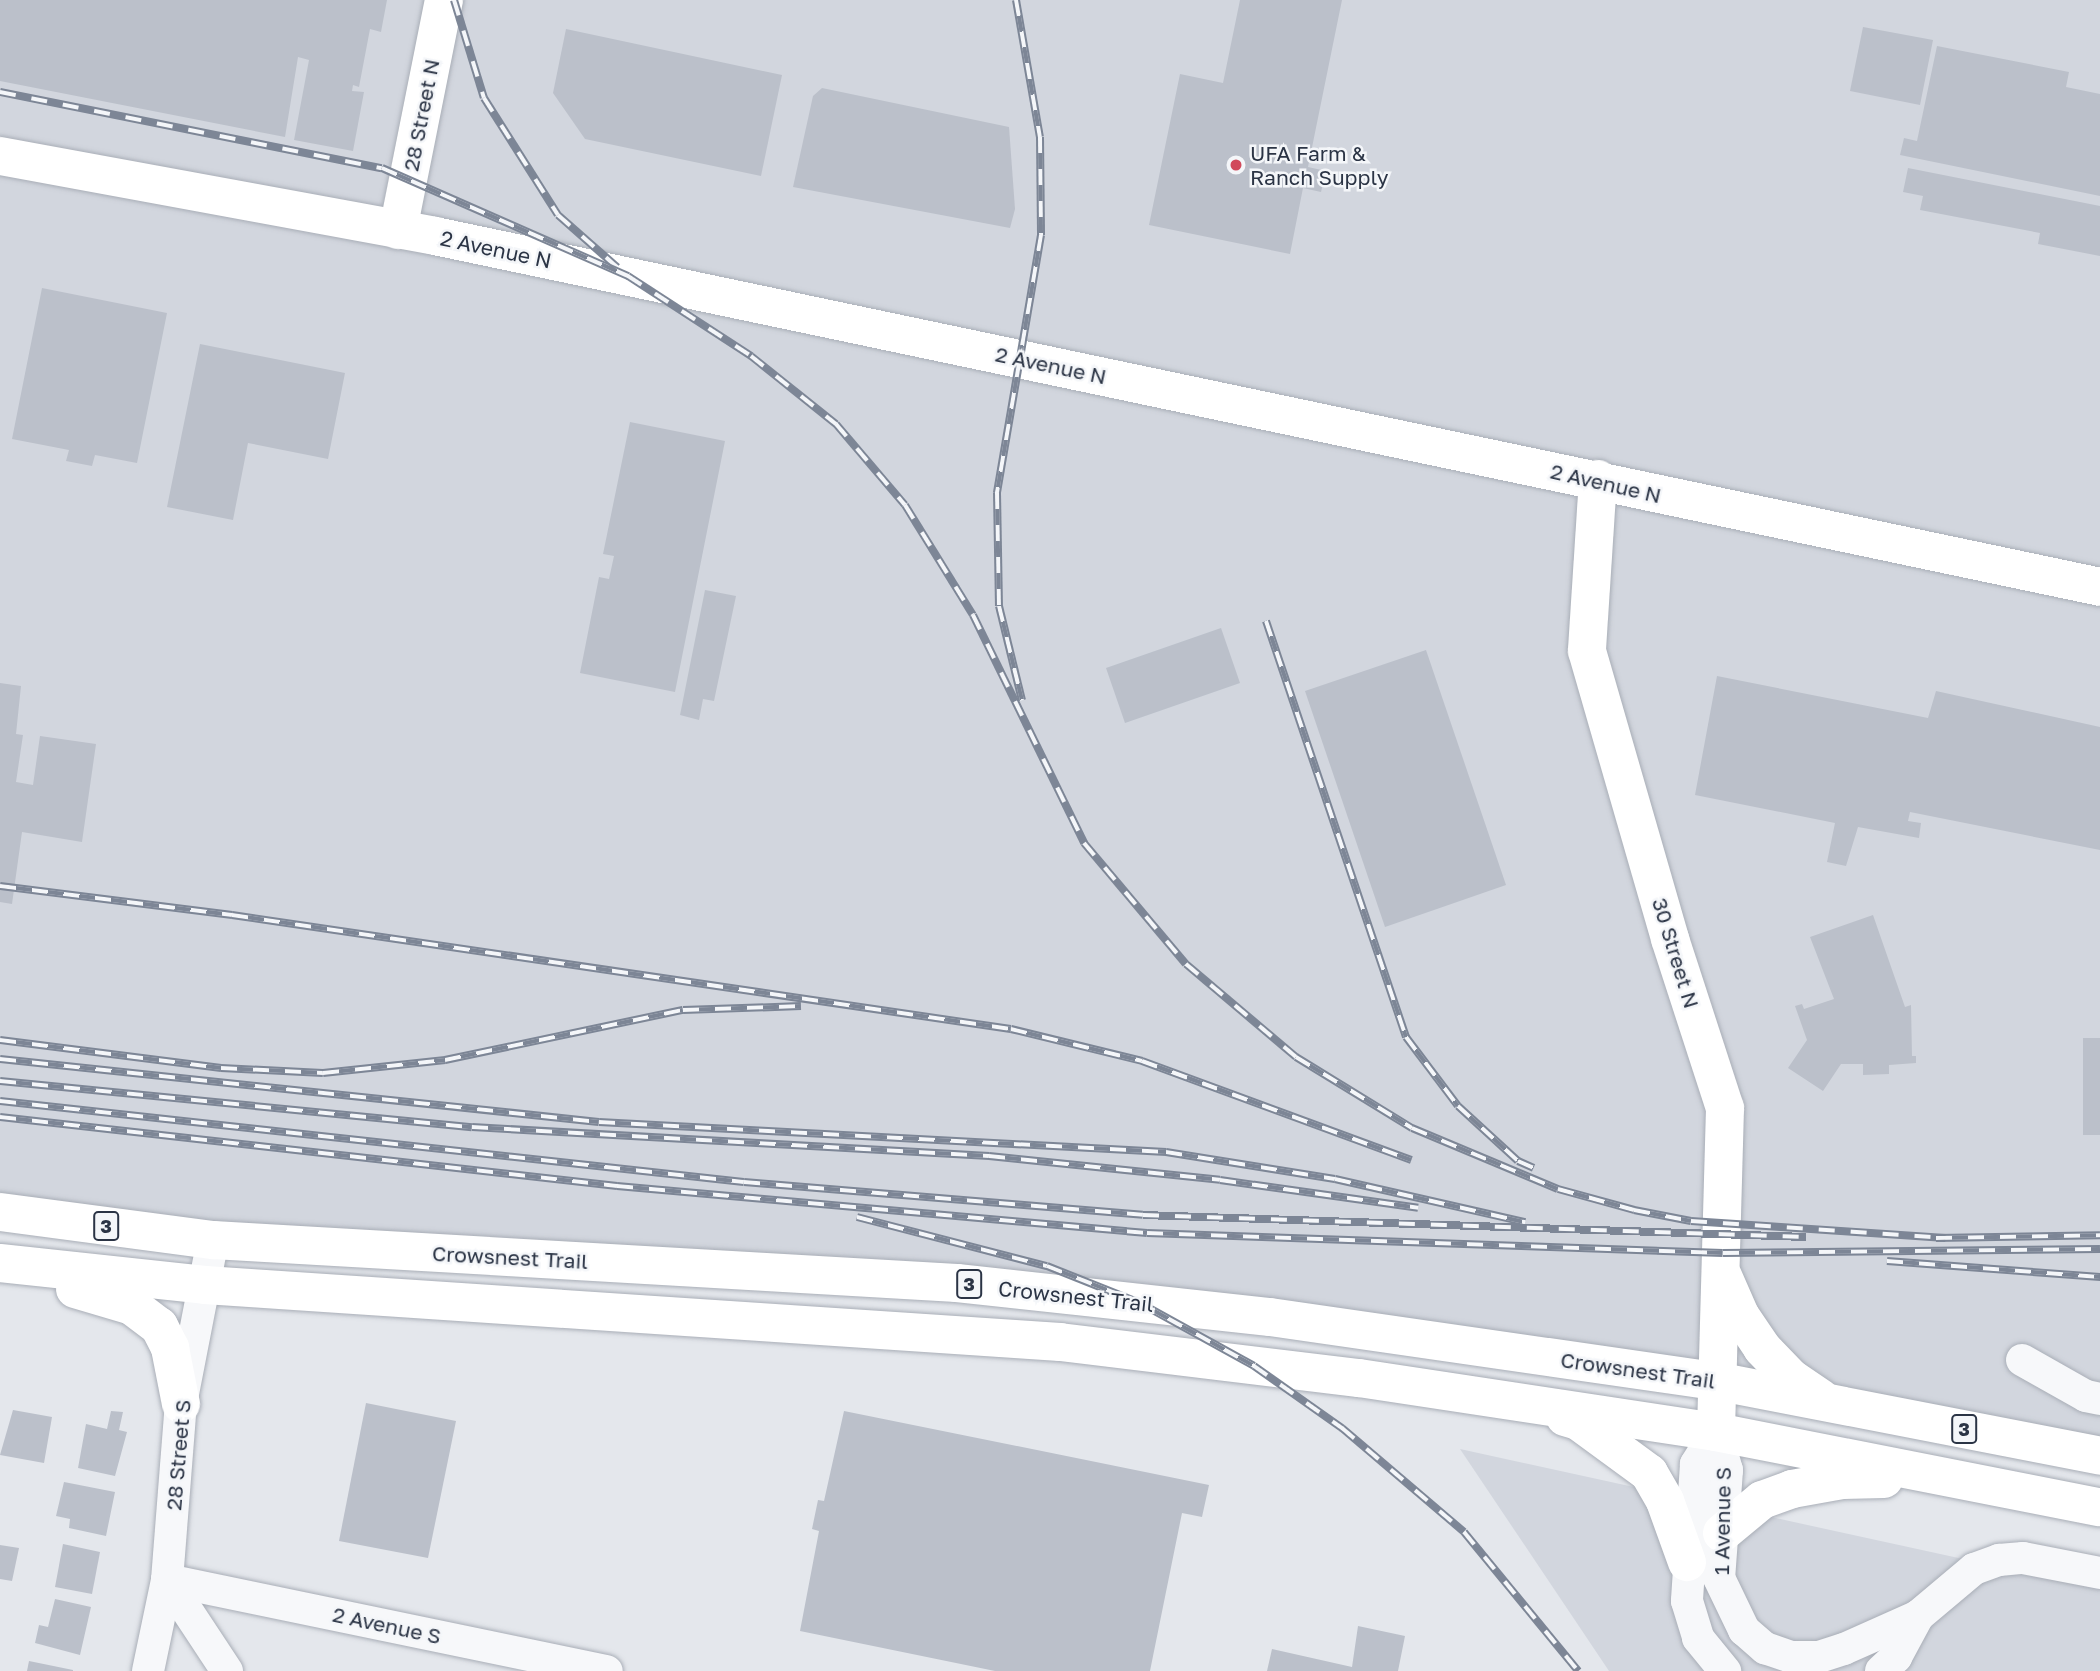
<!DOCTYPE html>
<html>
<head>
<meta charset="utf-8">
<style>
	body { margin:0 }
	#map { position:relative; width:2100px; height:1671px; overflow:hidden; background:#e4e7ec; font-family:"Golos Text",sans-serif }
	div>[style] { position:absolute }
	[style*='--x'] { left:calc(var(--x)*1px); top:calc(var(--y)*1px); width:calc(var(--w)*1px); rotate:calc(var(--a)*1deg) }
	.built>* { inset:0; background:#d2d6de }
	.building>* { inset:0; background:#bbc0ca }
	.roads { filter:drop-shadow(0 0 2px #a9aeb7) drop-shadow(0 0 2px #a9aeb7) }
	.street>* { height:32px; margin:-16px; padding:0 16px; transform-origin:16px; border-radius:16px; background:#f7f8fa }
	.secondary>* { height:38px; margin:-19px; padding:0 19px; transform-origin:19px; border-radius:19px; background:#fff }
	.highway>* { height:38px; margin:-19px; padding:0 19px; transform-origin:19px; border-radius:19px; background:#fff }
	.rail>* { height:8px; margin-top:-4px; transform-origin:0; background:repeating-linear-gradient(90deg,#f4f6f9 0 16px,#7d8696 0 32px); box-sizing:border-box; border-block:2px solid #7d8696 }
	.dots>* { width:19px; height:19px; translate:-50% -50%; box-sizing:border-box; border:4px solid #f4f6f9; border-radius:50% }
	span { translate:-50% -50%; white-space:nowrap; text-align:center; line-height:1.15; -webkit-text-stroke:5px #f4f6f9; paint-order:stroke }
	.shield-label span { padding:2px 5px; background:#f4f6f9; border:2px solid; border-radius:5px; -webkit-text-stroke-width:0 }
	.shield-label { font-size:19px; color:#2b3445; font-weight:700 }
	.street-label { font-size:21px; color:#2b3445 }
	.poi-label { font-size:21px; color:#2b3445 }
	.left { translate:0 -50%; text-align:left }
</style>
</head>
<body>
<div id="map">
	<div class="built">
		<div style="clip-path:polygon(0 0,2100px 0,2100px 1456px,1270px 1317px,0 1212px)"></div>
		<div style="clip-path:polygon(1460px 1449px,2100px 1589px,2100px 1671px,1609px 1671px)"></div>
	</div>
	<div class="building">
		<div style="clip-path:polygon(0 0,387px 0,381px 32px,370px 29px,359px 87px,353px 85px,352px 91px,364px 92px,353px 151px,294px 140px,309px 60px,298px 57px,285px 137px,0 81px)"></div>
		<div style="clip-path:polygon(1240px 0,1342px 0,1308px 167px,1326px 171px,1321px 192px,1303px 188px,1290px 254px,1149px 225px,1180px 74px,1223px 83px)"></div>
		<div style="clip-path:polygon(1863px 27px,1933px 40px,1920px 105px,1850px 91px)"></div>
		<div style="clip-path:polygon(566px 29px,782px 75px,761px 176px,585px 139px,553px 93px)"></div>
		<div style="clip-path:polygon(1937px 46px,2069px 72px,2066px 87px,2100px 94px,2100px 196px,1900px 155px,1904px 138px,1917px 141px)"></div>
		<div style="clip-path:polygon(822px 88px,1009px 127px,1015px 209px,1010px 228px,793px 187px,813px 96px)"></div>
		<div style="clip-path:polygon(1908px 168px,2100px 206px,2100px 256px,2038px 244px,2040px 233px,1920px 210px,1923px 196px,1903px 192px)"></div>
		<div style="clip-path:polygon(42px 288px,167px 313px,137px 463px,95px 455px,92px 466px,66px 461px,69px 450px,12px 439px)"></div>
		<div style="clip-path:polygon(200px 344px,345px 373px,328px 459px,248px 443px,233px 520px,167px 507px)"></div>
		<div style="clip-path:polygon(630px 422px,725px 441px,675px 692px,580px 673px,599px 577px,609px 579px,614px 556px,603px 554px)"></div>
		<div style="clip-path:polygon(705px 590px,736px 596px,714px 701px,703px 699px,699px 720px,680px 715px)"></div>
		<div style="clip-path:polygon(1221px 628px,1240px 683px,1125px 723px,1106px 668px)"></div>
		<div style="clip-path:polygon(1426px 650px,1506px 885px,1385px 927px,1305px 691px)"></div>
		<div style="clip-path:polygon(1717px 676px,1928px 718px,1936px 691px,2100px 727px,2100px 850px,1910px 812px,1908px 821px,1921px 823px,1919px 838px,1858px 827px,1846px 866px,1827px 862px,1835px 823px,1695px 795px)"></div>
		<div style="clip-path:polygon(0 683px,21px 686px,16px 734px,23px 735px,16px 782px,33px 785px,40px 736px,96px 744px,82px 842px,22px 832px,12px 904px,0 902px)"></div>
		<div style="clip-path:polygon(1873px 915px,1905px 1007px,1911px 1005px,1912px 1056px,1916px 1056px,1916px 1063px,1889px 1065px,1889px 1074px,1863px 1075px,1863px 1064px,1841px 1064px,1823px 1091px,1788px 1068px,1807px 1040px,1795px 1006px,1802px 1004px,1804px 1009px,1834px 999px,1810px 937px)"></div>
		<div style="clip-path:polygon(2083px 1038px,2100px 1038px,2100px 1135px,2083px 1135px)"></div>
		<div style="clip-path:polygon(366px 1403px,456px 1421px,428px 1558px,339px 1541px)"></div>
		<div style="clip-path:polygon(13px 1410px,52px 1417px,44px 1463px,0 1455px)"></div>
		<div style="clip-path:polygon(111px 1411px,123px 1412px,119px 1430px,127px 1432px,115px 1476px,78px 1468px,86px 1424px,107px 1429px)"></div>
		<div style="clip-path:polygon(844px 1411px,1209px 1485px,1202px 1517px,1182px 1513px,1150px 1671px,995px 1671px,800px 1631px,819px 1531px,812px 1529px,818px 1500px,824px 1501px)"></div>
		<div style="clip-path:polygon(64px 1482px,115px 1492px,106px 1536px,69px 1528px,70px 1519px,56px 1516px)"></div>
		<div style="clip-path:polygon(63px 1544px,100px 1552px,92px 1594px,55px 1587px)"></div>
		<div style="clip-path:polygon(0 1545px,19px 1548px,12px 1581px,0 1579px)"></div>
		<div style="clip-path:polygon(55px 1599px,91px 1607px,80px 1655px,35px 1643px,39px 1625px,48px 1627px)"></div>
		<div style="clip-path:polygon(1358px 1626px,1405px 1636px,1398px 1671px,1267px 1671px,1272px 1649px,1352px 1667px)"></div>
		<div style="clip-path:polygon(29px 1661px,73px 1670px,73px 1671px,27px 1671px)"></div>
	</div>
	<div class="roads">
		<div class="street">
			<div style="--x:2022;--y:1360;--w:73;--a:29.4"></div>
			<div style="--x:2086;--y:1396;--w:14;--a:12"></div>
			<div style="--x:1716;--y:1432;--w:40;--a:74"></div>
			<div style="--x:1727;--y:1470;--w:108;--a:94.2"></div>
			<div style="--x:1719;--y:1578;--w:58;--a:64.3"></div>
			<div style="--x:1744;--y:1630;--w:28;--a:41"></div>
			<div style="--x:1765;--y:1648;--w:28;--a:19"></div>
			<div style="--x:1791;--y:1657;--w:28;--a:0"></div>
			<div style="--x:1819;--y:1657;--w:26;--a:-18"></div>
			<div style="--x:1844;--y:1649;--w:81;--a:-24"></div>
			<div style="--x:1918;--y:1616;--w:73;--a:-40"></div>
			<div style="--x:1974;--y:1569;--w:27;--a:-20"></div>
			<div style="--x:1999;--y:1560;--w:24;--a:-5"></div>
			<div style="--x:2023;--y:1558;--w:78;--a:11"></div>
			<div style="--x:1716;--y:1432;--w:38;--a:122"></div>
			<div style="--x:1696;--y:1464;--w:137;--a:93.8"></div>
			<div style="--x:1687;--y:1601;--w:39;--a:73"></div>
			<div style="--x:1698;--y:1638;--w:43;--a:50.7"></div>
			<div style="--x:167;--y:1580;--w:449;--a:11.7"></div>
			<div style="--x:167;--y:1580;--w:109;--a:56.6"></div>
			<div style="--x:148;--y:1671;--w:93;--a:-78.2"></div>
			<div style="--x:167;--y:1580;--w:177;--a:-85.5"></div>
			<div style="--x:181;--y:1404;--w:167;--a:-79"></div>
			<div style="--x:1881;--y:1671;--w:21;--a:-43"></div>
			<div style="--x:1896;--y:1657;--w:47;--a:-61.8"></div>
		</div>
		<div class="secondary">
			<div style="--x:0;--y:156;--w:442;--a:10.4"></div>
			<div style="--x:435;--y:236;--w:1702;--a:11.9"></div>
			<div style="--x:398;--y:230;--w:235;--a:-78.7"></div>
			<div style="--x:1598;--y:479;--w:172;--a:93.7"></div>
			<div style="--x:1587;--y:651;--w:300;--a:73.9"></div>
			<div style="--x:1670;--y:939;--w:178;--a:72"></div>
			<div style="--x:1725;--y:1108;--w:324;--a:91.6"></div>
		</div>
		<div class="highway">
			<div style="--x:0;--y:1212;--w:215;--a:7.5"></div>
			<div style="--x:213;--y:1240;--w:745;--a:3.31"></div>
			<div style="--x:957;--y:1283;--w:315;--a:6.2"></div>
			<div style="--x:1270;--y:1317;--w:456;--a:8.2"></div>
			<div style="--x:1721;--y:1382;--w:386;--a:11"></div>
			<div style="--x:0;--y:1263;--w:206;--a:6.1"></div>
			<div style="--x:205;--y:1285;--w:857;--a:3.81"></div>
			<div style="--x:1060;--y:1342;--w:301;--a:6.9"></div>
			<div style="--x:1359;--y:1378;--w:361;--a:8.6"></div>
			<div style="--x:1716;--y:1432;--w:391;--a:11.1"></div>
			<div style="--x:1723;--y:1276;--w:43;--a:66.4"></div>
			<div style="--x:1740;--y:1315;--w:40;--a:56"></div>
			<div style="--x:1762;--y:1348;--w:42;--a:46"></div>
			<div style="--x:1791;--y:1378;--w:36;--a:34"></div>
			<div style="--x:75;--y:1289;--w:59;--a:16.6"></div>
			<div style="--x:132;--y:1306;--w:34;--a:37"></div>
			<div style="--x:159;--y:1326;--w:25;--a:63"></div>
			<div style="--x:170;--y:1348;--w:57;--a:78.9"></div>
			<div style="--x:1565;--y:1417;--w:14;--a:17"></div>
			<div style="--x:1578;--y:1421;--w:88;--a:36.2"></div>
			<div style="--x:1649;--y:1473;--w:32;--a:60"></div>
			<div style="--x:1665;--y:1501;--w:65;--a:70.2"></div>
			<div style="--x:1722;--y:1533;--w:52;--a:-39.5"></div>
			<div style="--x:1762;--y:1500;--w:32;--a:-20"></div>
			<div style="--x:1792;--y:1489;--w:51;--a:-10.2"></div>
			<div style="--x:1842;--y:1480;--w:42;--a:-1.4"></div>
		</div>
	</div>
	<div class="rail">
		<div style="--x:454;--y:0;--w:102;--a:73"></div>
		<div style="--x:484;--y:98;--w:138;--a:57.7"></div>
		<div style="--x:558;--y:215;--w:79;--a:41.4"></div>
		<div style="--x:1016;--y:0;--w:139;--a:80.1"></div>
		<div style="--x:1040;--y:137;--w:98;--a:89.4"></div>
		<div style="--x:1041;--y:235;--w:262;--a:99.7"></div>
		<div style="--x:997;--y:493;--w:113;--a:89"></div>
		<div style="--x:999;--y:606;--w:97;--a:76.3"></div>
		<div style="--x:0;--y:92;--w:389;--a:11.3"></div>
		<div style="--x:382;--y:168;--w:269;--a:23.7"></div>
		<div style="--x:628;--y:276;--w:147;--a:33"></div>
		<div style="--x:751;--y:356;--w:109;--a:38.7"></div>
		<div style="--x:836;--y:424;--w:106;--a:49.6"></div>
		<div style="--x:905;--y:505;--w:129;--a:58.3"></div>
		<div style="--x:973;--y:615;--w:254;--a:64"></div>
		<div style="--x:1084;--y:843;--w:158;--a:49.9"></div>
		<div style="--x:1186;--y:964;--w:144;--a:40.2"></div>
		<div style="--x:1296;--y:1057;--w:136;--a:31.5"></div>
		<div style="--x:1412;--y:1128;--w:158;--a:22.7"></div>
		<div style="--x:1558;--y:1189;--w:79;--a:15.4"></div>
		<div style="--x:1634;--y:1210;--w:58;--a:10.9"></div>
		<div style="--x:1691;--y:1221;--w:255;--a:3.8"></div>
		<div style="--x:1266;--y:621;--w:439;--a:71.4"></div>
		<div style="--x:1406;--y:1037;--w:86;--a:53"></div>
		<div style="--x:1458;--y:1106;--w:81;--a:42.5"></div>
		<div style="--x:1518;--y:1161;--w:17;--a:24"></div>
		<div style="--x:0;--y:886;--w:234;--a:7.1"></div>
		<div style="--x:232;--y:915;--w:787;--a:8.33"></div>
		<div style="--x:1011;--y:1029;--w:135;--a:13.7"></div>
		<div style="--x:1142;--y:1061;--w:287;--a:20.2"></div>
		<div style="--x:0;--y:1040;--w:223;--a:7.2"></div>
		<div style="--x:221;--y:1068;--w:102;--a:2.8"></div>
		<div style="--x:323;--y:1073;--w:123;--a:-6.1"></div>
		<div style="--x:445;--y:1060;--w:243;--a:-11.9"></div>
		<div style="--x:683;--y:1010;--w:118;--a:-1.9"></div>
		<div style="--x:0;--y:1059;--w:602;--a:6"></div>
		<div style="--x:599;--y:1122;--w:568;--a:3.03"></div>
		<div style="--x:1166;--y:1152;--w:171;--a:9.1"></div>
		<div style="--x:1335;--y:1179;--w:195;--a:12.8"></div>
		<div style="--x:0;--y:1081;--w:474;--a:5.6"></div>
		<div style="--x:472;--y:1127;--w:518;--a:3.21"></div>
		<div style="--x:989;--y:1156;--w:232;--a:5.9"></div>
		<div style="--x:1220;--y:1180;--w:200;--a:8"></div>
		<div style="--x:0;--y:1101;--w:748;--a:6.21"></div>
		<div style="--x:744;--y:1182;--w:400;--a:4.7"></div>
		<div style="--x:1143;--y:1215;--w:663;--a:1.9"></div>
		<div style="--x:0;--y:1117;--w:621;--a:6.38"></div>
		<div style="--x:617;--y:1186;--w:532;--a:5.07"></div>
		<div style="--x:1147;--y:1233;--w:576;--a:1.99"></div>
		<div style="--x:1723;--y:1253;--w:377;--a:-0.6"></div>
		<div style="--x:857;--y:1217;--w:196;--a:14.5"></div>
		<div style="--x:1047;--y:1266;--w:100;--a:21.7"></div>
		<div style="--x:1140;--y:1303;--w:130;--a:28.9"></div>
		<div style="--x:1254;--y:1366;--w:108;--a:35.2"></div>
		<div style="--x:1342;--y:1428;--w:160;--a:40.4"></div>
		<div style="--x:1464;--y:1532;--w:180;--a:50.6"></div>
		<div style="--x:1936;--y:1238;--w:164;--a:-1"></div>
		<div style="--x:1887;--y:1261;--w:214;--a:4.3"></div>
	</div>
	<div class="dots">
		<div style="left:1236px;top:165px;background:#d1495b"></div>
	</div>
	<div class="shield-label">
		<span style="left:106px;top:1226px">3</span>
		<span style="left:969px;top:1284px">3</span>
		<span style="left:1964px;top:1429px">3</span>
	</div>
	<div class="street-label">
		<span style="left:421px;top:115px;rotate:-79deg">28 Street N</span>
		<span style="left:496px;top:249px;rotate:12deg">2 Avenue N</span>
		<span style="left:1051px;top:365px;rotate:12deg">2 Avenue N</span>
		<span style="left:1606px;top:483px;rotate:13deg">2 Avenue N</span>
		<span style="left:1676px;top:953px;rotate:73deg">30 Street N</span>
		<span style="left:510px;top:1257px;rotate:3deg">Crowsnest Trail</span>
		<span style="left:1076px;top:1296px;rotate:6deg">Crowsnest Trail</span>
		<span style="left:1638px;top:1370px;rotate:8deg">Crowsnest Trail</span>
		<span style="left:178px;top:1455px;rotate:-85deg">28 Street S</span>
		<span style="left:1722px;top:1521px;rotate:-89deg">1 Avenue S</span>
		<span style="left:387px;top:1625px;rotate:12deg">2 Avenue S</span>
	</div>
	<div class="poi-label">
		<span class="left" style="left:1250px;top:165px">UFA Farm &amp;<br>Ranch Supply</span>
	</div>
</div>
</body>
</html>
